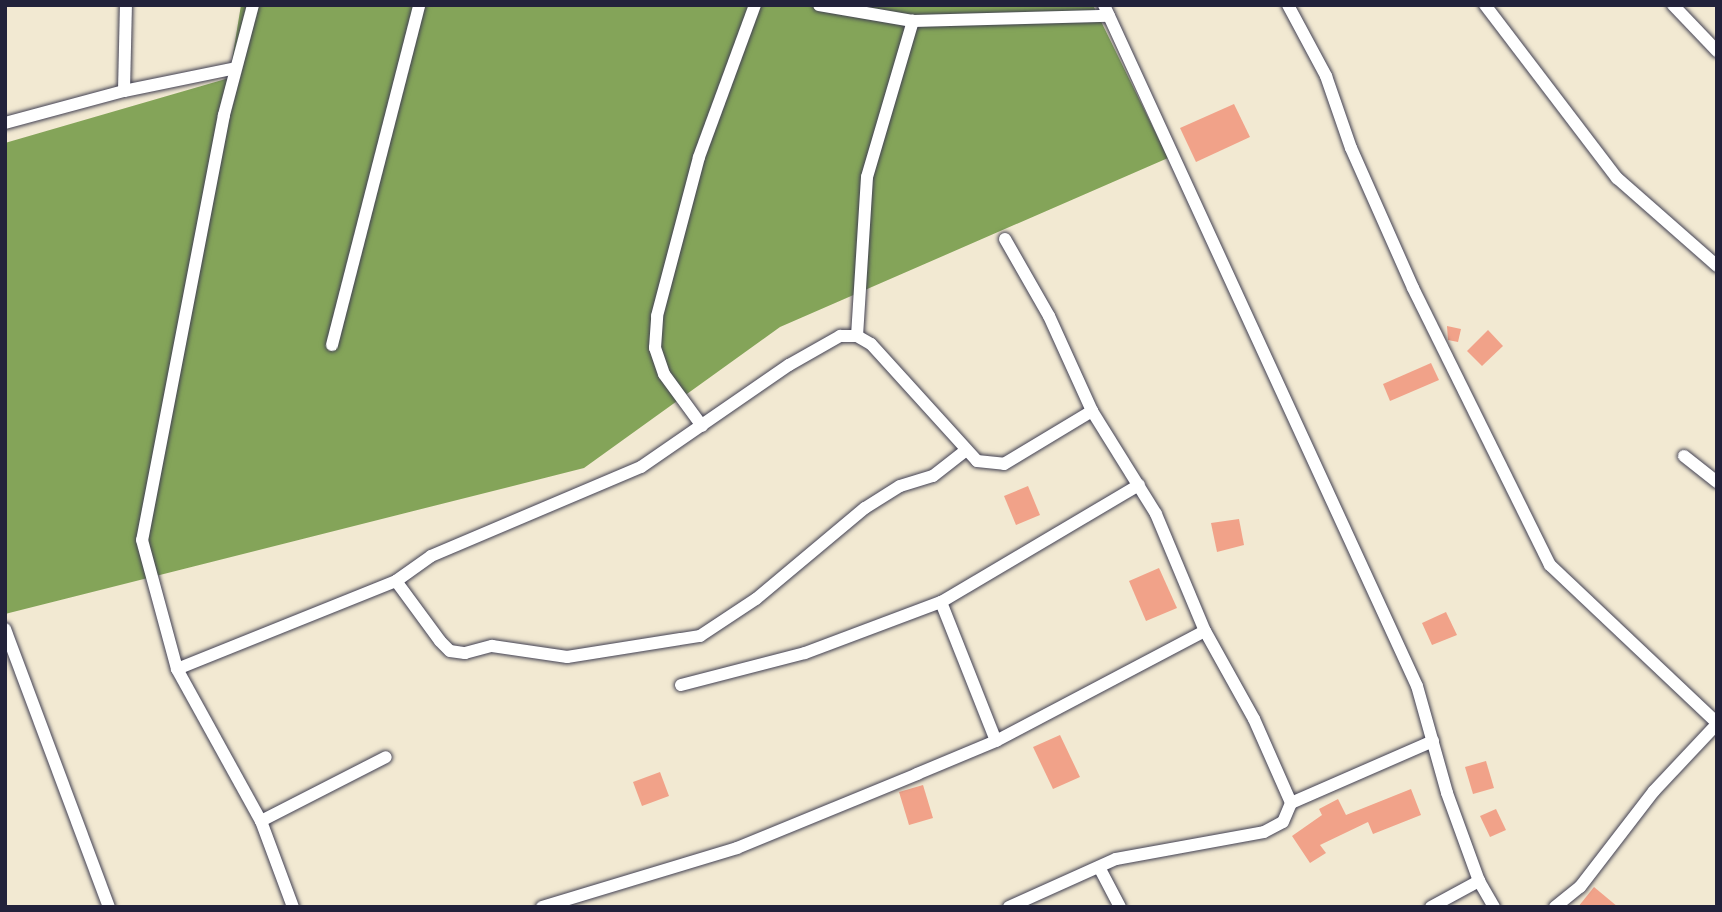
<!DOCTYPE html>
<html>
<head>
<meta charset="utf-8">
<style>
	body { margin:0 }
	#map { position:relative; width:1722px; height:912px; overflow:hidden; background:#f2e9d2; font-family:Cardo,serif }
	div>[style] { position:absolute }
	[style*='--x'] { left:calc(var(--x)*1px); top:calc(var(--y)*1px); width:calc(var(--w)*1px); rotate:calc(var(--a)*1deg) }
	.forest>* { inset:0; background:#84a459 }
	.building>* { inset:0; background:#f1a289 }
	.roads { filter:drop-shadow(0 0 2px #414052) drop-shadow(0 0 2px #414052) }
	.minor>* { height:12px; margin:-6px; padding:0 6px; transform-origin:6px; border-radius:6px; background:#fff }
	span { translate:-50% -50%; white-space:nowrap; text-align:center; line-height:1.15; -webkit-text-stroke:6px #f7f3e8; paint-order:stroke }
	.frame { position:absolute; inset:0; border:7px solid #22223b; pointer-events:none }
</style>
</head>
<body>
<div id="map">
	<div class="forest">
		<div style="clip-path:polygon(241px 5px,1093px 5px,1168px 158px,780px 327px,584px 468px,5px 614px,5px 143px,229px 78px)"></div>
	</div>
	<div class="building">
		<div style="clip-path:polygon(1234px 104px,1250px 137px,1196px 162px,1180px 128px)"></div>
		<div style="clip-path:polygon(1447px 326px,1461px 329px,1458px 342px,1448px 340px)"></div>
		<div style="clip-path:polygon(1488px 330px,1503px 346px,1482px 366px,1467px 351px)"></div>
		<div style="clip-path:polygon(1431px 363px,1439px 380px,1390px 401px,1383px 384px)"></div>
		<div style="clip-path:polygon(1028px 486px,1040px 515px,1016px 525px,1004px 496px)"></div>
		<div style="clip-path:polygon(1239px 519px,1244px 545px,1217px 552px,1211px 523px)"></div>
		<div style="clip-path:polygon(1159px 568px,1177px 608px,1146px 621px,1129px 581px)"></div>
		<div style="clip-path:polygon(1446px 612px,1457px 635px,1432px 645px,1422px 623px)"></div>
		<div style="clip-path:polygon(1060px 735px,1080px 777px,1053px 789px,1033px 747px)"></div>
		<div style="clip-path:polygon(1486px 761px,1494px 788px,1473px 794px,1465px 767px)"></div>
		<div style="clip-path:polygon(660px 772px,669px 796px,642px 806px,633px 782px)"></div>
		<div style="clip-path:polygon(923px 785px,933px 818px,909px 825px,899px 792px)"></div>
		<div style="clip-path:polygon(1411px 789px,1421px 815px,1373px 834px,1368px 822px,1320px 845px,1326px 853px,1310px 863px,1292px 836px,1322px 815px,1319px 809px,1338px 799px,1346px 815px)"></div>
		<div style="clip-path:polygon(1496px 809px,1506px 830px,1490px 837px,1480px 816px)"></div>
		<div style="clip-path:polygon(1594px 887px,1618px 907px,1578px 907px)"></div>
	</div>
	<div class="roads">
		<div class="minor">
			<div style="--x:253;--y:5;--w:114;--a:104.8"></div>
			<div style="--x:224;--y:115;--w:433;--a:100.9"></div>
			<div style="--x:142;--y:540;--w:134;--a:74.8"></div>
			<div style="--x:177;--y:669;--w:174;--a:61.1"></div>
			<div style="--x:261;--y:821;--w:92;--a:69.6"></div>
			<div style="--x:819;--y:5;--w:95;--a:9.7"></div>
			<div style="--x:913;--y:21;--w:196;--a:-1.5"></div>
			<div style="--x:1104;--y:5;--w:749;--a:65.32"></div>
			<div style="--x:1417;--y:686;--w:111;--a:74.3"></div>
			<div style="--x:1447;--y:793;--w:94;--a:70"></div>
			<div style="--x:1479;--y:881;--w:30;--a:60"></div>
			<div style="--x:1288;--y:5;--w:81;--a:61.8"></div>
			<div style="--x:1326;--y:76;--w:76;--a:70.9"></div>
			<div style="--x:1351;--y:148;--w:153;--a:66.1"></div>
			<div style="--x:1413;--y:288;--w:309;--a:63.7"></div>
			<div style="--x:1550;--y:565;--w:230;--a:43.4"></div>
			<div style="--x:1485;--y:5;--w:218;--a:52.7"></div>
			<div style="--x:1617;--y:178;--w:133;--a:41.3"></div>
			<div style="--x:1673;--y:5;--w:64;--a:46.3"></div>
			<div style="--x:124;--y:91;--w:86;--a:-88.7"></div>
			<div style="--x:5;--y:123;--w:123;--a:-15.1"></div>
			<div style="--x:124;--y:91;--w:114;--a:-11.6"></div>
			<div style="--x:1005;--y:239;--w:89;--a:60.3"></div>
			<div style="--x:1049;--y:316;--w:104;--a:65.6"></div>
			<div style="--x:1092;--y:411;--w:121;--a:58.1"></div>
			<div style="--x:1156;--y:514;--w:127;--a:67.3"></div>
			<div style="--x:857;--y:336;--w:159;--a:-86.4"></div>
			<div style="--x:867;--y:177;--w:163;--a:-73.6"></div>
			<div style="--x:332;--y:345;--w:351;--a:-75.6"></div>
			<div style="--x:702;--y:426;--w:64;--a:-126.2"></div>
			<div style="--x:664;--y:374;--w:28;--a:-109"></div>
			<div style="--x:655;--y:348;--w:32;--a:-86"></div>
			<div style="--x:657;--y:316;--w:164;--a:-75.2"></div>
			<div style="--x:699;--y:157;--w:162;--a:-69.8"></div>
			<div style="--x:1684;--y:456;--w:42;--a:38.2"></div>
			<div style="--x:396;--y:581;--w:74;--a:53.7"></div>
			<div style="--x:440;--y:641;--w:14;--a:45"></div>
			<div style="--x:450;--y:651;--w:15;--a:8"></div>
			<div style="--x:465;--y:653;--w:28;--a:-15"></div>
			<div style="--x:492;--y:646;--w:76;--a:8.3"></div>
			<div style="--x:567;--y:657;--w:135;--a:-9"></div>
			<div style="--x:700;--y:636;--w:67;--a:-33.5"></div>
			<div style="--x:756;--y:599;--w:142;--a:-39.9"></div>
			<div style="--x:865;--y:508;--w:41;--a:-32.2"></div>
			<div style="--x:900;--y:486;--w:34;--a:-17"></div>
			<div style="--x:933;--y:476;--w:41;--a:-38"></div>
			<div style="--x:941;--y:602;--w:149;--a:68.4"></div>
			<div style="--x:5;--y:629;--w:297;--a:69.5"></div>
			<div style="--x:177;--y:669;--w:236;--a:-21.9"></div>
			<div style="--x:396;--y:581;--w:43;--a:-35.5"></div>
			<div style="--x:431;--y:556;--w:228;--a:-23"></div>
			<div style="--x:641;--y:467;--w:180;--a:-34.6"></div>
			<div style="--x:789;--y:365;--w:59;--a:-29.6"></div>
			<div style="--x:840;--y:336;--w:17;--a:0"></div>
			<div style="--x:857;--y:336;--w:16;--a:30"></div>
			<div style="--x:871;--y:344;--w:158;--a:47.8"></div>
			<div style="--x:977;--y:461;--w:27;--a:6"></div>
			<div style="--x:1004;--y:464;--w:103;--a:-31.1"></div>
			<div style="--x:681;--y:685;--w:128;--a:-14.5"></div>
			<div style="--x:805;--y:653;--w:145;--a:-20.6"></div>
			<div style="--x:941;--y:602;--w:230;--a:-30.6"></div>
			<div style="--x:261;--y:821;--w:140;--a:-27.1"></div>
			<div style="--x:1099;--y:867;--w:45;--a:62.3"></div>
			<div style="--x:542;--y:907;--w:204;--a:-16.8"></div>
			<div style="--x:737;--y:848;--w:195;--a:-22.3"></div>
			<div style="--x:917;--y:774;--w:86;--a:-22.7"></div>
			<div style="--x:996;--y:741;--w:236;--a:-27.8"></div>
			<div style="--x:1205;--y:631;--w:101;--a:60.9"></div>
			<div style="--x:1254;--y:719;--w:92;--a:66.2"></div>
			<div style="--x:1009;--y:907;--w:117;--a:-24.2"></div>
			<div style="--x:1116;--y:859;--w:150;--a:-10.3"></div>
			<div style="--x:1264;--y:832;--w:21;--a:-28"></div>
			<div style="--x:1283;--y:822;--w:21;--a:-67"></div>
			<div style="--x:1291;--y:803;--w:155;--a:-23.6"></div>
			<div style="--x:1431;--y:907;--w:55;--a:-28.4"></div>
			<div style="--x:1555;--y:907;--w:32;--a:-39"></div>
			<div style="--x:1580;--y:887;--w:121;--a:-52.4"></div>
			<div style="--x:1654;--y:791;--w:92;--a:-46.8"></div>
		</div>
	</div>
	<div class="frame"></div>
</div>
</body>
</html>
